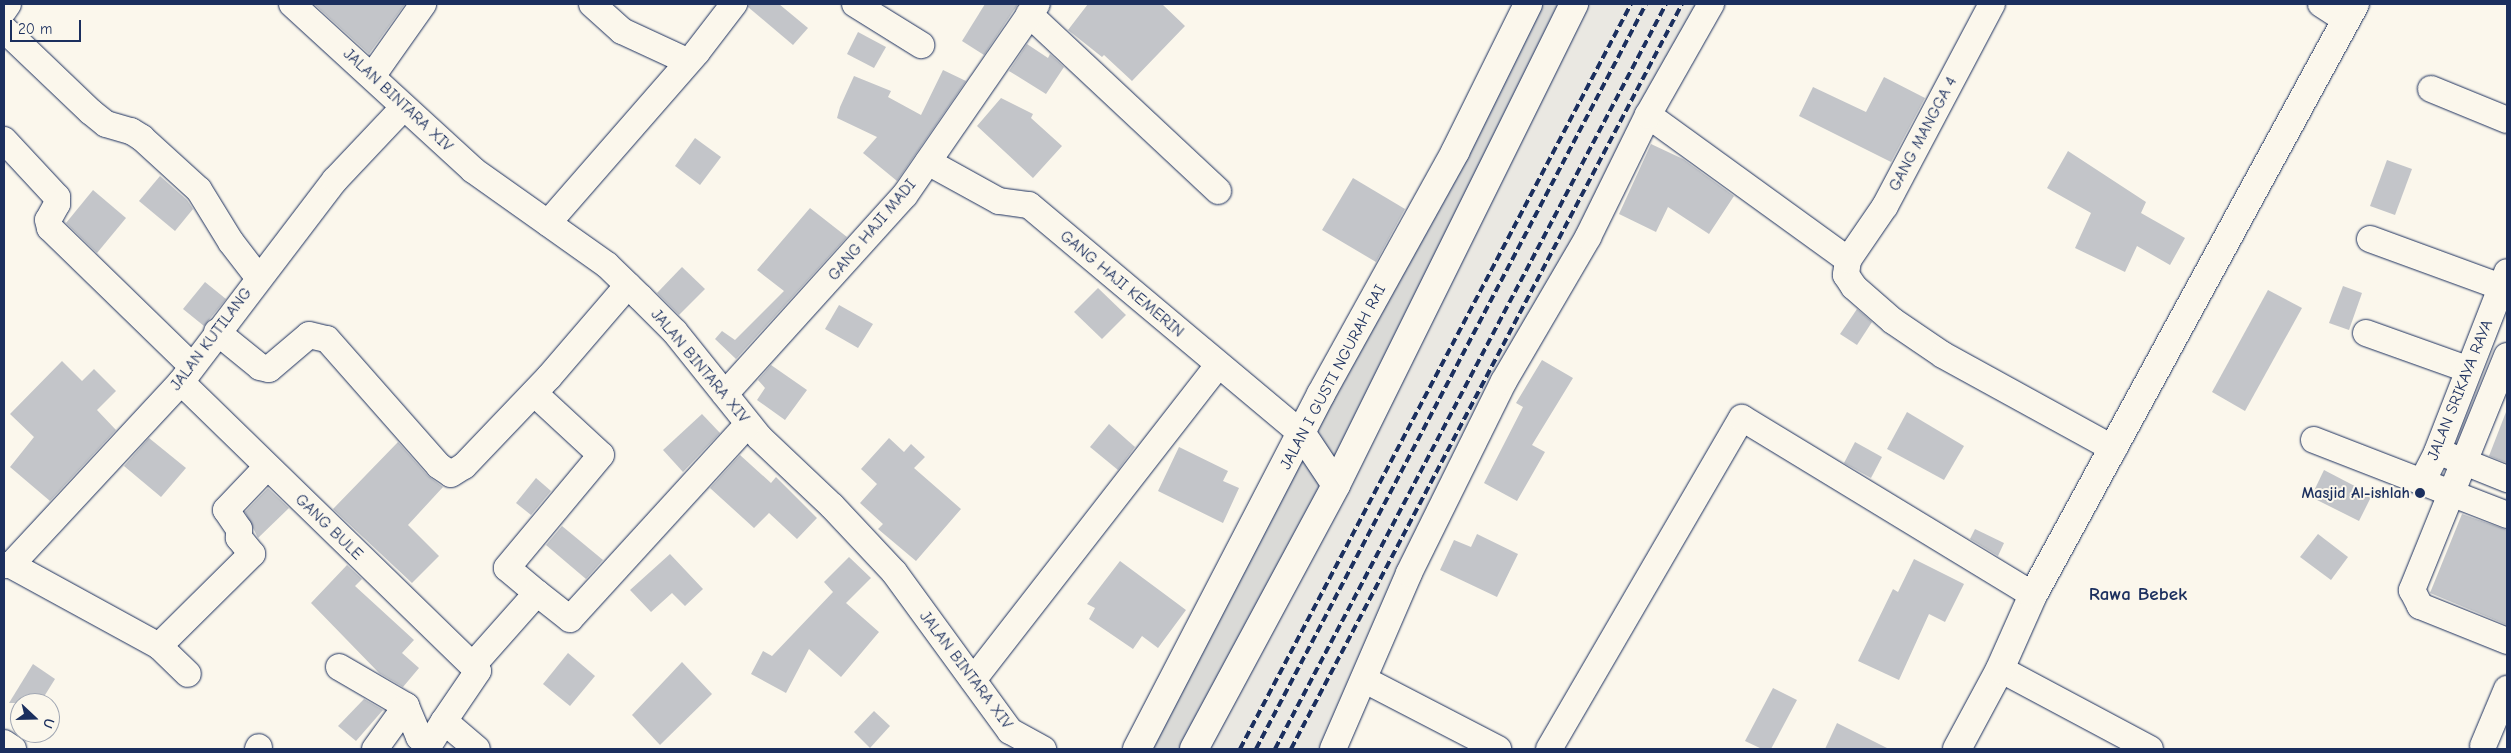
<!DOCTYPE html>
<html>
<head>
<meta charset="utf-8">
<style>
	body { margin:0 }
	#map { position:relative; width:2511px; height:753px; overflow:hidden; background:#fbf7ec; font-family:"Comic Neue",sans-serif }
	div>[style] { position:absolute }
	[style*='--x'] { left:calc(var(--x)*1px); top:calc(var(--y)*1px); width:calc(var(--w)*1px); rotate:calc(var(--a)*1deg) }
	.built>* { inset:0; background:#eae8e2 }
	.green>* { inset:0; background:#dadad7 }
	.building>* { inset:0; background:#c3c5c9 }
	.roads { filter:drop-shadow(0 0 1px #1b2f5e) drop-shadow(0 0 1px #1b2f5e) }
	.street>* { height:26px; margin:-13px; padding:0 13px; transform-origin:13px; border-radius:13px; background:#fbf7ec }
	.secondary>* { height:28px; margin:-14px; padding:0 14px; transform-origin:14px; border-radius:14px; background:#fbf7ec }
	.primary>* { height:28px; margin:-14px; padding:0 14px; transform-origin:14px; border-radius:14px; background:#fbf7ec }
	.rail>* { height:4px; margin-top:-2px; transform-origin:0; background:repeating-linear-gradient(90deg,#1b2f5e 0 8px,transparent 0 12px) }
	.dots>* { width:14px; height:14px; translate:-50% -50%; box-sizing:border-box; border:2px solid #fbf7ec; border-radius:50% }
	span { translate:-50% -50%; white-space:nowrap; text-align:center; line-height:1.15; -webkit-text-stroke:4px #fbf7ec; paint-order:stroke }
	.street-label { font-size:16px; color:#1b2f5e }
	.poi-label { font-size:16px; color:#1b2f5e; font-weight:700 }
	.right { translate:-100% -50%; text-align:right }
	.quarter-label { font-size:19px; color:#1b2f5e; font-weight:700 }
	.frame { position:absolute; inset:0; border:5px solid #1b2f5e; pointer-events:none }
	.north { position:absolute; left:10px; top:693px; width:50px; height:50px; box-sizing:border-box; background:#fbf7ec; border:1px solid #a1a7b3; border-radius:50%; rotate:111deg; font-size:14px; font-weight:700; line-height:20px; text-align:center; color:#1b2f5e }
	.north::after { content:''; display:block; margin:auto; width:18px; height:22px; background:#1b2f5e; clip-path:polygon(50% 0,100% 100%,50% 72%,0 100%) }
	.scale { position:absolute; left:10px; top:20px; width:71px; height:22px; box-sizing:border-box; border:2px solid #1b2f5e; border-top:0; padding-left:6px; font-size:15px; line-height:18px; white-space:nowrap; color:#1b2f5e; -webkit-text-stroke:4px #fbf7ec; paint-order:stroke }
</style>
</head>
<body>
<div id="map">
	<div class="built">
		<div style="clip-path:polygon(1574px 4px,1701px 4px,1333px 749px,1194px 749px)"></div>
	</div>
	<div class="green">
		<div style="clip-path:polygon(1528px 4px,1574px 4px,1194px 749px,1137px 749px)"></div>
	</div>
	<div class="building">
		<div style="clip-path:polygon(314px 4px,405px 4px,369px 54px)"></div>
		<div style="clip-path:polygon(749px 4px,779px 4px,808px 28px,793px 45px,748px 7px)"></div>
		<div style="clip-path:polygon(985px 4px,1018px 4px,984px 55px,962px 41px)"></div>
		<div style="clip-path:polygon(1088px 4px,1162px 4px,1185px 26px,1132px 81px,1104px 55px,1102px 57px,1068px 30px)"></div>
		<div style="clip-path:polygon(858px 32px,886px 47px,874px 68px,847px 54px)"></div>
		<div style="clip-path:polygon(1027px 44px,1048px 58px,1050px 54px,1064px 67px,1046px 94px,1009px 71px)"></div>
		<div style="clip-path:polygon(943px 70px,966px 81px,897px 181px,863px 153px,877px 137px,837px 118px,840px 107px,854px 76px,891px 91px,888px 97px,921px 115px)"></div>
		<div style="clip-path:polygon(1884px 77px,1925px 98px,1891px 162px,1799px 116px,1813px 87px,1866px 112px)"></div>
		<div style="clip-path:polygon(1001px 98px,1033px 114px,1031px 118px,1062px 146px,1033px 178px,977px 126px)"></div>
		<div style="clip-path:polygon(695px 138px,721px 157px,700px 185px,675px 166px)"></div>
		<div style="clip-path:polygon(1651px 144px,1683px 159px,1734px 196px,1709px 234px,1668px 207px,1656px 232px,1619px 214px)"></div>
		<div style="clip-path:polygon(2068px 151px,2146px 202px,2141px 213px,2185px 238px,2170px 265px,2137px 246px,2125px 272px,2075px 248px,2091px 213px,2047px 188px)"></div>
		<div style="clip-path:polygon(2387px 160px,2412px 169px,2395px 215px,2370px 206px)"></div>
		<div style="clip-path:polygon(160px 176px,187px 200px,193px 209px,175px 231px,139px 201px)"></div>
		<div style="clip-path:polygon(1353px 178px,1405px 209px,1376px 262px,1322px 230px)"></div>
		<div style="clip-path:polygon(93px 190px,126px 218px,97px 253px,66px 223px)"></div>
		<div style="clip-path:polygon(810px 208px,847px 237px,736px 359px,715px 339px,722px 331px,735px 340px,784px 291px,757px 270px)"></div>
		<div style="clip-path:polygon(682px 267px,705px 289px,679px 315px,657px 293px)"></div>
		<div style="clip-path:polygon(205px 282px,226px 299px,204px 326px,183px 309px)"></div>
		<div style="clip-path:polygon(2343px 286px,2362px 293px,2349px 330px,2329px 323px)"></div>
		<div style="clip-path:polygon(1098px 288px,1126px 315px,1102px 339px,1074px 312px)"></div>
		<div style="clip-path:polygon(2268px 290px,2302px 308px,2245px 411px,2212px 392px)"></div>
		<div style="clip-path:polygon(839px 305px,873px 324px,858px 348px,825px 329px)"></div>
		<div style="clip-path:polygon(1857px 309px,1872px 322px,1857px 345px,1840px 334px)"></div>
		<div style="clip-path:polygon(1542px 360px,1573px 378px,1532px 445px,1545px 452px,1517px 501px,1484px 483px,1523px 407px,1516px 403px)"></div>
		<div style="clip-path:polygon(62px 361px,82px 381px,94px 369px,116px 391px,97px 410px,116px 430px,50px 501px,10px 467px,34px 437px,10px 414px)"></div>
		<div style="clip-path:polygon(771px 365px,807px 390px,785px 420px,757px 400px,765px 388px,758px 380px)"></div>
		<div style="clip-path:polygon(1907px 412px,1964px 446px,1944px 480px,1887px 449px)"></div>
		<div style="clip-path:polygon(2506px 412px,2507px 412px,2507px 463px,2489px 456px)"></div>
		<div style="clip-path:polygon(702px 414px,720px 433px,683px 472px,663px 450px)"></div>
		<div style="clip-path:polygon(1109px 424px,1135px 447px,1118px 470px,1090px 447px)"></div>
		<div style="clip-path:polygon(149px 438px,186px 468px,161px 497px,124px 466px)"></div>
		<div style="clip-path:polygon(889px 438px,904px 452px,911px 444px,925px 457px,914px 468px,961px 509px,916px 561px,878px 529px,883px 524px,860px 503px,877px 484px,861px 469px)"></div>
		<div style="clip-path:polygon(398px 442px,428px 476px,443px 487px,408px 525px,439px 556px,412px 583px,333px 509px)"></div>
		<div style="clip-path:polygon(1855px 442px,1882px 457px,1871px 478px,1844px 463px)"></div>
		<div style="clip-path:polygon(1179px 447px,1228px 471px,1223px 481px,1239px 488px,1223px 523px,1158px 491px)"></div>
		<div style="clip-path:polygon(740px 455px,771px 483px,776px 477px,817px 518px,797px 539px,769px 513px,754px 528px,710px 488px)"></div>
		<div style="clip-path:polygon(2324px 470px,2372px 495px,2359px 521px,2311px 497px)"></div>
		<div style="clip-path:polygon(536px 478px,551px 491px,531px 515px,516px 503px)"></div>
		<div style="clip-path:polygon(268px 488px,289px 508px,258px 538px,245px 512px)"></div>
		<div style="clip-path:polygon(2462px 514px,2507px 530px,2507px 625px,2430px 593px)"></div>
		<div style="clip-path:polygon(562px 526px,603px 560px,586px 579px,546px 545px)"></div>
		<div style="clip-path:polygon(1975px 529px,2004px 543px,1998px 556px,1970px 539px)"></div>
		<div style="clip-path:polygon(1477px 534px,1518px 554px,1497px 597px,1440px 570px,1454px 540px,1471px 547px)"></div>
		<div style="clip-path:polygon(2318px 534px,2348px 557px,2331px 580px,2300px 557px)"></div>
		<div style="clip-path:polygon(670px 554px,703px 589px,685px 606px,672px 593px,651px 612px,630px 590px)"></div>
		<div style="clip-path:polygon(849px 557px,871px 578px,846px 603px,879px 632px,841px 677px,809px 649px,786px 693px,751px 674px,763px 651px,772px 656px,833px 592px,824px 582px)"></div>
		<div style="clip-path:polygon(1914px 559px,1964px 584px,1945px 622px,1929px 614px,1899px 680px,1858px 661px,1893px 589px,1898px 592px)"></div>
		<div style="clip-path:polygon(1120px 561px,1186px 610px,1158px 648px,1142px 636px,1133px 649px,1089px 619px,1095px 608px,1087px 604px)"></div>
		<div style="clip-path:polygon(347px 565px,362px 579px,355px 586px,414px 640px,402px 653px,419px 668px,403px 687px,379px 673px,311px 603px)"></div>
		<div style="clip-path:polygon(568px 653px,595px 676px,570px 706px,543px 684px)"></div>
		<div style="clip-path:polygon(682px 662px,712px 694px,660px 745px,632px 715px)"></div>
		<div style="clip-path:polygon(33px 664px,55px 679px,40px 703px,9px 703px)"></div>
		<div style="clip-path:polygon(1773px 688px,1797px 700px,1771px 749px,1762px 749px,1745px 741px)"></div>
		<div style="clip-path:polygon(364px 699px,383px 710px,356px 741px,338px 726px)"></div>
		<div style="clip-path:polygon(874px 711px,890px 726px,870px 748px,854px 732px)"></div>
		<div style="clip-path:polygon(1837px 723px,1889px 749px,1825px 749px)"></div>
	</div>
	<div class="roads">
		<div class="street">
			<div style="--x:292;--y:4;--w:246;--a:42.5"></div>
			<div style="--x:473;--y:170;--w:164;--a:35.3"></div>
			<div style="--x:607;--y:265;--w:46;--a:44.1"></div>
			<div style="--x:640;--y:297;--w:49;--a:45"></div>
			<div style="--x:675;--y:332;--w:134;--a:51.3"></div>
			<div style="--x:759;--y:437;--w:100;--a:43.4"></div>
			<div style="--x:832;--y:506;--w:91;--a:46.8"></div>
			<div style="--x:894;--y:572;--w:197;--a:53.9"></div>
			<div style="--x:1010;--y:731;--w:38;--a:29"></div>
			<div style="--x:592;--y:4;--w:40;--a:42"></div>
			<div style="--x:622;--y:31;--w:72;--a:24.8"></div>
			<div style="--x:855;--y:4;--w:78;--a:31.8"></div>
			<div style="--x:1992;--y:4;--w:229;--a:117.9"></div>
			<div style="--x:1885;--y:206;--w:65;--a:124.4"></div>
			<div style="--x:1848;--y:260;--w:15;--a:98"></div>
			<div style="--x:1846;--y:275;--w:14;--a:56"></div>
			<div style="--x:1854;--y:287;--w:52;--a:41.1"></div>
			<div style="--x:1893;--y:321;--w:60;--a:34.2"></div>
			<div style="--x:1943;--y:355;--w:195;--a:28.8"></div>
			<div style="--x:2321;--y:4;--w:30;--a:33"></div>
			<div style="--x:4;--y:10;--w:7;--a:-56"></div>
			<div style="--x:1029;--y:14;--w:259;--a:43.1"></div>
			<div style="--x:4;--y:29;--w:120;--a:43.7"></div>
			<div style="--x:91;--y:112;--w:19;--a:39"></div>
			<div style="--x:106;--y:124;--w:26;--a:16"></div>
			<div style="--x:131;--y:131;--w:13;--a:32"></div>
			<div style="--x:142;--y:138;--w:77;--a:42.4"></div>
			<div style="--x:199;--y:190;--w:61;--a:58.4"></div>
			<div style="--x:231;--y:242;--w:44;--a:52.4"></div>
			<div style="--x:373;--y:75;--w:87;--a:-54.8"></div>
			<div style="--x:2431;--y:89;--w:82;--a:22.2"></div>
			<div style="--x:1648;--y:115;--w:247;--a:35.9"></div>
			<div style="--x:4;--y:140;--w:78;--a:47.1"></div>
			<div style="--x:57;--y:197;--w:7;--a:90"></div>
			<div style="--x:57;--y:204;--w:18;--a:119"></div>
			<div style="--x:48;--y:220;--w:8;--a:76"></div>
			<div style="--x:50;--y:228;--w:198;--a:44.2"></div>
			<div style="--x:928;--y:162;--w:81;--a:28.8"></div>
			<div style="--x:999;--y:201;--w:30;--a:8"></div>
			<div style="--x:1029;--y:205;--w:356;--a:40"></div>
			<div style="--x:548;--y:223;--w:227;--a:-48.9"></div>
			<div style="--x:697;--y:52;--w:61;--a:-52.4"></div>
			<div style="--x:2370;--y:239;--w:140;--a:20.1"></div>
			<div style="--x:217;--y:332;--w:55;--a:39.1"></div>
			<div style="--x:260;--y:367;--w:9;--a:13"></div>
			<div style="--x:269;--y:369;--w:52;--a:-40.4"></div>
			<div style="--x:309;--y:335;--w:18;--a:13"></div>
			<div style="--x:327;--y:339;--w:169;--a:48.6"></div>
			<div style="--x:439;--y:466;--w:14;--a:34"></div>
			<div style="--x:451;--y:474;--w:15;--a:-32"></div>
			<div style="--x:464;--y:466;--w:123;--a:-46.3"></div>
			<div style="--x:549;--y:377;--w:121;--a:-49.3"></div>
			<div style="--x:2366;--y:333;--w:107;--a:19.6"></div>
			<div style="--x:2507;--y:356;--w:253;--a:112.1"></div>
			<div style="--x:2412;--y:590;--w:18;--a:63"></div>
			<div style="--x:2420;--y:606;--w:94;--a:21.9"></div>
			<div style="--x:181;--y:382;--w:414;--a:44.2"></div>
			<div style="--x:478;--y:671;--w:60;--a:124.2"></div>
			<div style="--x:444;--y:721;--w:43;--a:40.3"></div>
			<div style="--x:534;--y:393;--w:91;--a:42.8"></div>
			<div style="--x:601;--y:455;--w:147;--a:129.8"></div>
			<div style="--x:507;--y:568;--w:39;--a:40"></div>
			<div style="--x:725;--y:394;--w:268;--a:-47.9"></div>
			<div style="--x:905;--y:195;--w:232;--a:-55.4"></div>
			<div style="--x:2314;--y:440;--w:207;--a:21.2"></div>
			<div style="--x:2447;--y:455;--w:65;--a:21.8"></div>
			<div style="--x:2423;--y:480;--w:31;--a:-63"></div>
			<div style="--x:2437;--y:452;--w:193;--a:-68.7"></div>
			<div style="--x:4;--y:565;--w:7;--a:0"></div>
			<div style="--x:11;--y:565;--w:169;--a:28.7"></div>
			<div style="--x:159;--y:646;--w:40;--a:44"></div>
			<div style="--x:11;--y:565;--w:250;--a:-47.1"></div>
			<div style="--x:181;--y:382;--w:254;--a:-52.7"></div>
			<div style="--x:335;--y:180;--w:100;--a:-46.6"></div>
			<div style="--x:159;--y:646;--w:131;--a:-44.7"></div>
			<div style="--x:252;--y:554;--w:21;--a:-129"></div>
			<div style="--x:239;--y:538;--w:9;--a:-90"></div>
			<div style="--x:239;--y:529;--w:23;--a:-124"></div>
			<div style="--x:226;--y:510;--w:59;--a:-46.4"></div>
			<div style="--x:473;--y:665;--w:96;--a:-48.4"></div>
			<div style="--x:537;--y:593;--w:42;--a:38.2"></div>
			<div style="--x:570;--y:619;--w:264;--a:-47.6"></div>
			<div style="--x:339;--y:667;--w:78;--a:30.2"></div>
			<div style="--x:406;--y:706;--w:34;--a:67"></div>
			<div style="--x:419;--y:737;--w:13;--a:39"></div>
			<div style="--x:429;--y:745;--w:28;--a:-58"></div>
			<div style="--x:2000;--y:669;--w:170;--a:28.1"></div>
			<div style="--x:973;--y:680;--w:399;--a:-52.1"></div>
			<div style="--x:1365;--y:680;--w:150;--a:27.4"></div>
			<div style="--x:4;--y:743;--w:11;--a:34"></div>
			<div style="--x:2483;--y:746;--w:62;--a:-67.2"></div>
			<div style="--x:258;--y:749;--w:2;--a:-63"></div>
			<div style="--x:375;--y:749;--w:53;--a:-54.2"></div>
			<div style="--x:1333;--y:749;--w:192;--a:-66.6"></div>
			<div style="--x:1409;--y:573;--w:214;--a:-63.7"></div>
			<div style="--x:1504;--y:381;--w:167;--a:-59.7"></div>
			<div style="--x:1588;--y:237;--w:136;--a:-63.8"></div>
			<div style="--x:1648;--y:115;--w:128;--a:-60.4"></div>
			<div style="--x:1549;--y:749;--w:383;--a:-59.8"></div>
			<div style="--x:1742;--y:418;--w:341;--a:31.3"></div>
		</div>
		<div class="secondary">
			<div style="--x:1957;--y:749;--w:91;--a:-61.7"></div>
			<div style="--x:2000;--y:669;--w:81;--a:-66"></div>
			<div style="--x:2033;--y:595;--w:673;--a:-61.42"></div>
		</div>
		<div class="primary">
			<div style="--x:1302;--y:434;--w:61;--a:56.3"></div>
			<div style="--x:1137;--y:749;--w:400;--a:-62.6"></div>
			<div style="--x:1321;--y:394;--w:277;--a:-61"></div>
			<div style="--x:1455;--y:152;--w:165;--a:-63.7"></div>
			<div style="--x:1194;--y:749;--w:300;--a:-61.7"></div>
			<div style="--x:1336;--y:485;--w:537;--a:-63.67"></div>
		</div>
	</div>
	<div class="rail">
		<div style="--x:1240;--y:749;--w:841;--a:-62.31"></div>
		<div style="--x:1256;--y:749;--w:841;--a:-62.37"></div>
		<div style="--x:1275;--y:749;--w:841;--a:-62.31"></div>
		<div style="--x:1291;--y:749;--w:841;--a:-62.31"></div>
	</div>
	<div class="dots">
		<div style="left:2420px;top:493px;background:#1b2f5e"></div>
	</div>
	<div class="street-label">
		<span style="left:398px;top:100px;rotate:43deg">JALAN BINTARA XIV</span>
		<span style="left:1923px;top:134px;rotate:-62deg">GANG MANGGA 4</span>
		<span style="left:872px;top:230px;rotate:-50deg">GANG HAJI MADI</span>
		<span style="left:1122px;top:284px;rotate:40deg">GANG HAJI KEMERIN</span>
		<span style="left:211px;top:339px;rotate:-53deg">JALAN KUTILANG</span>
		<span style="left:700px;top:366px;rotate:50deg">JALAN BINTARA XIV</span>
		<span style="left:1333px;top:377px;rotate:-62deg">JALAN I GUSTI NGURAH RAI</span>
		<span style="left:2460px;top:390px;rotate:-68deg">JALAN SRIKAYA RAYA</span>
		<span style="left:329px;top:527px;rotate:44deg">GANG BULE</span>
		<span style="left:966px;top:670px;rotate:53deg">JALAN BINTARA XIV</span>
	</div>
	<div class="poi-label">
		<span class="right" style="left:2410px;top:493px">Masjid Al-ishlah</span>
	</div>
	<div class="quarter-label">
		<span style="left:2138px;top:595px">Rawa Bebek</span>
	</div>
	<div class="frame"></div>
	<div class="north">U</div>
	<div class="scale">20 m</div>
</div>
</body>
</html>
